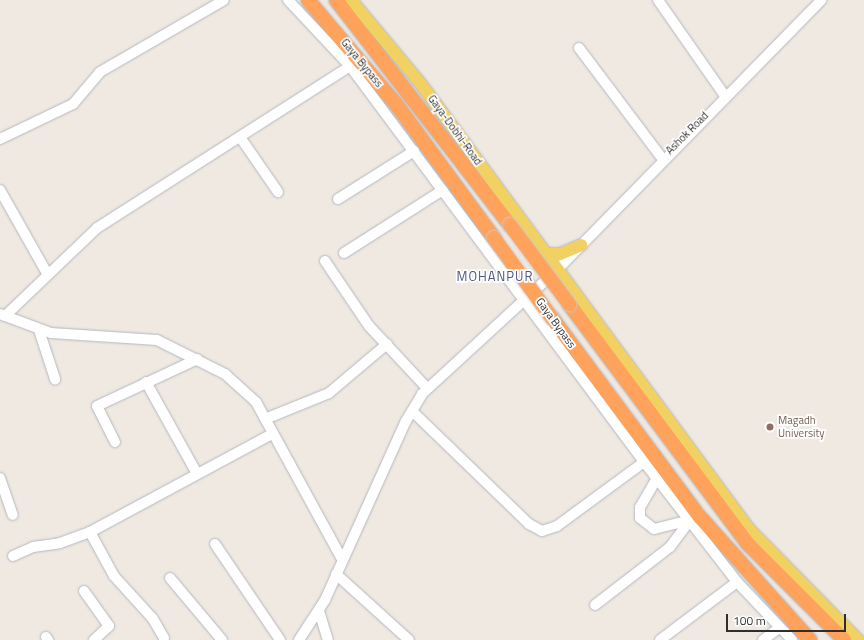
<!DOCTYPE html>
<html>
<head>
<meta charset="utf-8">
<style>
	body { margin:0 }
	#map { position:relative; width:864px; height:640px; overflow:hidden; background:#efe9e1; font-family:"Titillium Web",sans-serif }
	div>[style] { position:absolute }
	[style*='--x'] { left:calc(var(--x)*1px); top:calc(var(--y)*1px); width:calc(var(--w)*1px); rotate:calc(var(--a)*1deg) }
	.roads { filter:drop-shadow(0 0 1px #b4b7c1) drop-shadow(0 0 1px #b4b7c1) }
	.minor>* { height:10px; margin:-5px; padding:0 5px; transform-origin:5px; border-radius:5px; background:#fff }
	.major>* { height:12px; margin:-6px; padding:0 6px; transform-origin:6px; border-radius:6px; background:#f2d163 }
	.highway>* { height:14px; margin:-7px; padding:0 7px; transform-origin:7px; border-radius:7px; background:#ffa35c }
	.bridges { filter:drop-shadow(0 0 1px #c9c9c9) drop-shadow(0 0 1px #c9c9c9) }
	.highway-bridge>* { height:14px; margin:-7px; padding:0 7px; transform-origin:7px; border-radius:7px; background:#ffa35c }
	.dots>* { width:11px; height:11px; translate:-50% -50%; box-sizing:border-box; border:2px solid #fff; border-radius:50% }
	span { translate:-50% -50%; white-space:nowrap; text-align:center; line-height:1.15; -webkit-text-stroke:3.5px #fff; paint-order:stroke }
	.street-label { font-size:11px; color:#2e2e2e }
	.education-label { font-size:11px; color:#785e54 }
	.left { translate:0 -50%; text-align:left }
	.quarter-label { font-size:13px; color:#4d5680; letter-spacing:1px }
	.scale { position:absolute; left:726px; top:614px; width:120px; height:18px; box-sizing:border-box; border:2px solid #2e2e2e; border-top:0; padding-left:5px; font-size:12px; line-height:14px; white-space:nowrap; color:#2e2e2e; -webkit-text-stroke:3px #fff; paint-order:stroke }
</style>
</head>
<body>
<div id="map">
	<div class="roads">
		<div class="minor">
			<div style="--x:288;--y:0;--w:91;--a:46.8"></div>
			<div style="--x:350;--y:66;--w:493;--a:53.4"></div>
			<div style="--x:644;--y:462;--w:152;--a:52.2"></div>
			<div style="--x:737;--y:582;--w:80;--a:46.5"></div>
			<div style="--x:658;--y:0;--w:117;--a:55.1"></div>
			<div style="--x:579;--y:48;--w:138;--a:53"></div>
			<div style="--x:240;--y:137;--w:67;--a:55.4"></div>
			<div style="--x:0;--y:139;--w:81;--a:-25.6"></div>
			<div style="--x:73;--y:104;--w:42;--a:-49.8"></div>
			<div style="--x:100;--y:72;--w:143;--a:-30.1"></div>
			<div style="--x:0;--y:190;--w:95;--a:60.5"></div>
			<div style="--x:338;--y:199;--w:90;--a:-32.3"></div>
			<div style="--x:344;--y:253;--w:117;--a:-32.5"></div>
			<div style="--x:325;--y:261;--w:78;--a:55.9"></div>
			<div style="--x:369;--y:326;--w:85;--a:46.9"></div>
			<div style="--x:0;--y:314;--w:54;--a:20.4"></div>
			<div style="--x:51;--y:333;--w:106;--a:3.8"></div>
			<div style="--x:157;--y:340;--w:76;--a:26.6"></div>
			<div style="--x:225;--y:374;--w:42;--a:42.1"></div>
			<div style="--x:256;--y:402;--w:179;--a:61.3"></div>
			<div style="--x:5;--y:316;--w:127;--a:-43.7"></div>
			<div style="--x:97;--y:228;--w:300;--a:-32.6"></div>
			<div style="--x:39;--y:330;--w:52;--a:71.9"></div>
			<div style="--x:146;--y:382;--w:103;--a:60.9"></div>
			<div style="--x:412;--y:411;--w:163;--a:44"></div>
			<div style="--x:529;--y:524;--w:15;--a:28"></div>
			<div style="--x:542;--y:531;--w:16;--a:-18"></div>
			<div style="--x:557;--y:526;--w:108;--a:-36.3"></div>
			<div style="--x:265;--y:419;--w:69;--a:-22.1"></div>
			<div style="--x:329;--y:393;--w:76;--a:-40.2"></div>
			<div style="--x:115;--y:442;--w:40;--a:-116.6"></div>
			<div style="--x:97;--y:406;--w:111;--a:-25"></div>
			<div style="--x:0;--y:478;--w:39;--a:71"></div>
			<div style="--x:657;--y:478;--w:34;--a:120"></div>
			<div style="--x:640;--y:507;--w:11;--a:90"></div>
			<div style="--x:640;--y:518;--w:18;--a:38"></div>
			<div style="--x:654;--y:529;--w:37;--a:-14"></div>
			<div style="--x:90;--y:532;--w:50;--a:61.4"></div>
			<div style="--x:114;--y:576;--w:58;--a:47.8"></div>
			<div style="--x:153;--y:619;--w:22;--a:60"></div>
			<div style="--x:215;--y:544;--w:116;--a:55.9"></div>
			<div style="--x:13;--y:556;--w:22;--a:-24"></div>
			<div style="--x:33;--y:547;--w:27;--a:-8"></div>
			<div style="--x:60;--y:543;--w:32;--a:-20"></div>
			<div style="--x:90;--y:532;--w:207;--a:-28.3"></div>
			<div style="--x:336;--y:574;--w:98;--a:42.1"></div>
			<div style="--x:170;--y:578;--w:81;--a:50"></div>
			<div style="--x:84;--y:591;--w:43;--a:54.5"></div>
			<div style="--x:109;--y:626;--w:21;--a:137"></div>
			<div style="--x:595;--y:605;--w:95;--a:-37.7"></div>
			<div style="--x:670;--y:547;--w:34;--a:-53"></div>
			<div style="--x:319;--y:611;--w:30;--a:73"></div>
			<div style="--x:46;--y:637;--w:4;--a:56"></div>
			<div style="--x:299;--y:640;--w:48;--a:-57"></div>
			<div style="--x:325;--y:600;--w:196;--a:-65.7"></div>
			<div style="--x:406;--y:421;--w:31;--a:-59"></div>
			<div style="--x:422;--y:394;--w:183;--a:-42.6"></div>
			<div style="--x:557;--y:270;--w:378;--a:-45.6"></div>
			<div style="--x:660;--y:640;--w:96;--a:-37"></div>
			<div style="--x:763;--y:640;--w:20;--a:-37"></div>
		</div>
		<div class="major">
			<div style="--x:351;--y:0;--w:109;--a:50.2"></div>
			<div style="--x:421;--y:84;--w:553;--a:53.61"></div>
			<div style="--x:749;--y:529;--w:156;--a:45.5"></div>
			<div style="--x:545;--y:254;--w:15;--a:0"></div>
			<div style="--x:560;--y:254;--w:23;--a:-23"></div>
		</div>
		<div class="highway">
			<div style="--x:308;--y:0;--w:136;--a:49.8"></div>
			<div style="--x:396;--y:104;--w:166;--a:53.8"></div>
			<div style="--x:336;--y:0;--w:284;--a:52.3"></div>
			<div style="--x:569;--y:304;--w:299;--a:53.3"></div>
			<div style="--x:748;--y:544;--w:136;--a:45"></div>
			<div style="--x:552;--y:318;--w:248;--a:53.4"></div>
			<div style="--x:700;--y:517;--w:165;--a:48.2"></div>
		</div>
	</div>
	<div class="bridges">
		<div class="highway-bridge">
			<div style="--x:510;--y:225;--w:99;--a:53.2"></div>
			<div style="--x:494;--y:238;--w:99;--a:54.1"></div>
		</div>
	</div>
	<div class="dots">
		<div style="left:770px;top:427px;background:#8d6e63"></div>
	</div>
	<div class="street-label">
		<span style="left:362px;top:63px;rotate:51deg">Gaya Bypass</span>
		<span style="left:455px;top:130px;rotate:54deg">Gaya-Dobhi-Road</span>
		<span style="left:687px;top:133px;rotate:-45deg">Ashok Road</span>
		<span style="left:556px;top:323px;rotate:54deg">Gaya Bypass</span>
	</div>
	<div class="education-label">
		<span class="left" style="left:778px;top:427px">Magadh<br>University</span>
	</div>
	<div class="quarter-label">
		<span style="left:495px;top:276px">MOHANPUR</span>
	</div>
	<div class="scale">100 m</div>
</div>
</body>
</html>
